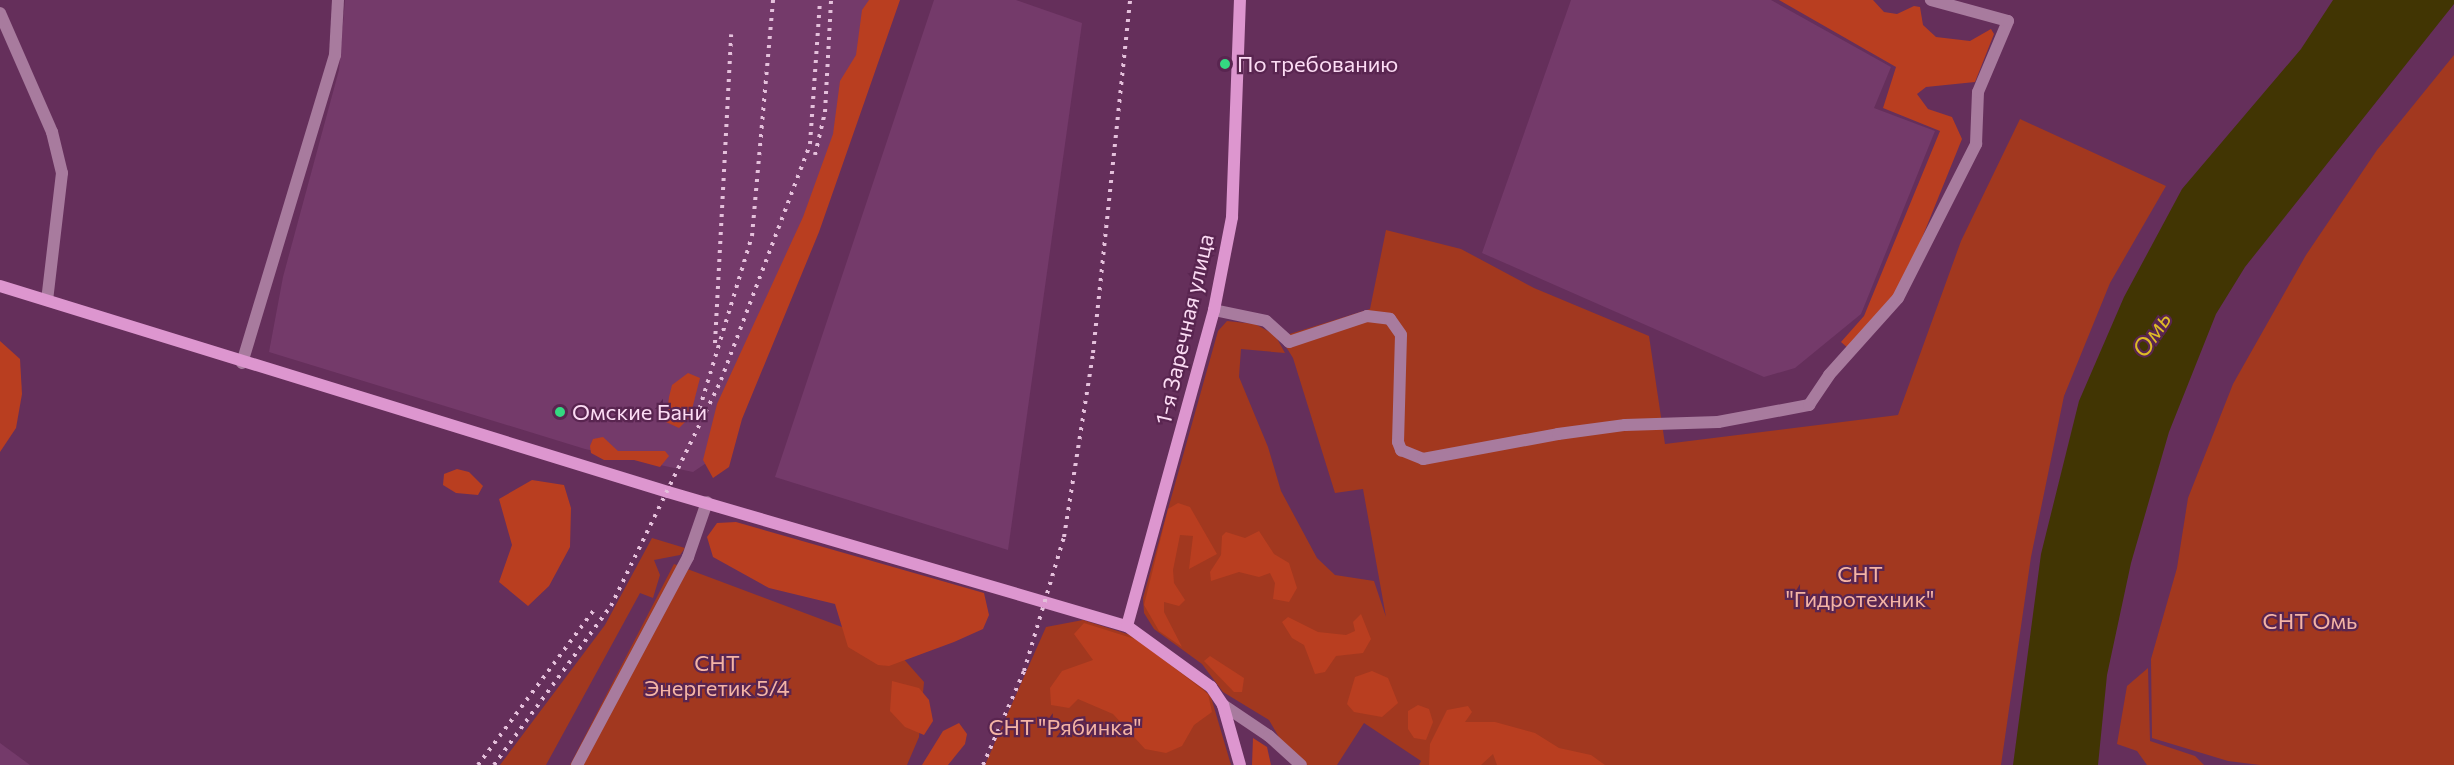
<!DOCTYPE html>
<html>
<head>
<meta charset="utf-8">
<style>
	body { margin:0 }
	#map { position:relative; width:2454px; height:765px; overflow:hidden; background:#652f5b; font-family:Commissioner,sans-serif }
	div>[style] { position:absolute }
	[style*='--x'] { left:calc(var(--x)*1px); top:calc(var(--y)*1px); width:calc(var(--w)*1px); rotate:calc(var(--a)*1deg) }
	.built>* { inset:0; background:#743a6a }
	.green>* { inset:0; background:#a2381f }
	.forest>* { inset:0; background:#b93e20 }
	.water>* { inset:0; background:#413503 }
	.street>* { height:12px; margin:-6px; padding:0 6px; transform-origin:6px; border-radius:6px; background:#a87b9e }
	.secondary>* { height:12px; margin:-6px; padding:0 6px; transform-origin:6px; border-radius:6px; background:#dd96cf }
	.rail>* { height:4px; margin-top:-2px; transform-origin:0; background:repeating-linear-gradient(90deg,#e4c0db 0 3px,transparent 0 9px) }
	.dots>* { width:16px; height:16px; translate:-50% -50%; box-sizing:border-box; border:3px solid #592550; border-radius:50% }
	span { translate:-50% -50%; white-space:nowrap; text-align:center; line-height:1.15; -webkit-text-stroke:4.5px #592550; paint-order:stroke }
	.poi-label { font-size:22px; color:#fcdcf4 }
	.left { translate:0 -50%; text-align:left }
	.street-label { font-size:22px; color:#fcdcf4 }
	.park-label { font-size:22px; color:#f4b4a5 }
	.water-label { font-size:24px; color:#debb26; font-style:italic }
</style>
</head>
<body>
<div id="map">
	<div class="built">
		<div style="clip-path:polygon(345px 0,890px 0,724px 451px,693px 472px,585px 449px,269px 352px,283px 277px,339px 70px)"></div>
		<div style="clip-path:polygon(934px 0,1016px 0,1082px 23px,1008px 550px,775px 477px)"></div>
		<div style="clip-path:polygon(1571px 0,1771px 0,1891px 67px,1874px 108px,1935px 131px,1861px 314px,1795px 368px,1764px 377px,1482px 253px)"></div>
		<div style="clip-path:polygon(0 743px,30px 765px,0 765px)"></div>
	</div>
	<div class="green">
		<div style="clip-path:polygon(2454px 55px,2454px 765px,2260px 765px,2228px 761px,2152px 738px,2151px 659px,2177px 568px,2188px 498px,2233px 384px,2306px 255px,2377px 150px)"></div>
		<div style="clip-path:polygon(2020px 119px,2166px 186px,2110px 283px,2064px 396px,2031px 557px,2001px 765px,1419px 765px,1421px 761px,1364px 723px,1337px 765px,1306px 765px,1280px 739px,1269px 720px,1223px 692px,1202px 664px,1154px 629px,1144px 613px,1143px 598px,1218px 331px,1227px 321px,1255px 324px,1275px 335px,1285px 353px,1241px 349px,1239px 377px,1268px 447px,1281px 491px,1317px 558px,1335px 575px,1374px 581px,1386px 617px,1363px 489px,1335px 493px,1293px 358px,1280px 337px,1370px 309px,1386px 230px,1461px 249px,1534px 288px,1649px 336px,1665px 444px,1898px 415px,1961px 241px)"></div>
		<div style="clip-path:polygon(652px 538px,685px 548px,680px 555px,654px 560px,660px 575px,653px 598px,640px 593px,546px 765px,500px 765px,605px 625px)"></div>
		<div style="clip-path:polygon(674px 564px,866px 636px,901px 656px,924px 682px,919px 737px,907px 765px,570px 765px)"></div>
		<div style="clip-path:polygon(1083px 620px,1140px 638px,1185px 669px,1211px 697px,1231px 765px,985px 765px,1046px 627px)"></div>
		<div style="clip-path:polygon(2148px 668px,2150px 741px,2195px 756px,2204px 765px,2147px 765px,2137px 751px,2117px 744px,2127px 686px)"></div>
	</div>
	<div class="forest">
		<div style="clip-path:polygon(869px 0,900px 0,819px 232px,742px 419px,729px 467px,713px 478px,703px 460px,717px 404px,803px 217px,833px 134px,840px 81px,856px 55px,862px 10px)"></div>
		<div style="clip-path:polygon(1779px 0,1873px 0,1884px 12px,1897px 14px,1914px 6px,1920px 7px,1923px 25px,1936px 37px,1970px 41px,1991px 29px,1994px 34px,1975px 82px,1926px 87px,1917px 94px,1928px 109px,1952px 117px,1962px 139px,1909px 270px,1885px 310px,1849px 349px,1841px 342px,1864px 316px,1940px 131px,1883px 108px,1896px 67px)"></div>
		<div style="clip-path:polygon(0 341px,20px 359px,22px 394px,16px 428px,0 452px)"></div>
		<div style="clip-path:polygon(688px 373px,700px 378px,690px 417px,679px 428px,666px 422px,669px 397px,672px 385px)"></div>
		<div style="clip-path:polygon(603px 437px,618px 451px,665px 451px,669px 456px,660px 467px,634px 460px,604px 460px,591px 453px,590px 446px,593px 439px)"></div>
		<div style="clip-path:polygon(457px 469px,469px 472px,483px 486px,478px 495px,456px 493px,443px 485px,444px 474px)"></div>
		<div style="clip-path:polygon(532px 480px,564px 485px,571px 508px,570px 547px,549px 586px,528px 606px,499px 582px,512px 545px,499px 499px)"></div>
		<div style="clip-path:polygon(1178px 503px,1190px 507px,1217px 554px,1189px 569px,1193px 536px,1180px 535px,1173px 570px,1174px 583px,1185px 600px,1179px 606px,1164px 602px,1164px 612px,1182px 647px,1159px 631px,1144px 605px,1168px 509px)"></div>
		<div style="clip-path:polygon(736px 522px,984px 593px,989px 615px,983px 629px,954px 642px,889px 666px,878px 665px,848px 647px,835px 604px,769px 588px,713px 557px,707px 537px,717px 523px)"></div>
		<div style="clip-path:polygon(1259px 531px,1274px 554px,1289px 563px,1297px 588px,1289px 602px,1273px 599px,1275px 583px,1270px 573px,1259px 577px,1239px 572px,1211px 581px,1210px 572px,1221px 555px,1222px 536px,1226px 532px,1245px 538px)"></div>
		<div style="clip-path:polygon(1361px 614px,1371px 639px,1363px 653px,1336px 656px,1325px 672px,1315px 674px,1304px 645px,1292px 638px,1282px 622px,1288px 617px,1318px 632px,1346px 635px,1355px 631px,1353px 622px)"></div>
		<div style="clip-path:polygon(1084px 623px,1138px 640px,1208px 694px,1212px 712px,1194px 725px,1182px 746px,1166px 753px,1145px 749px,1113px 714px,1078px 699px,1069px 708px,1051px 705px,1050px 688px,1062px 671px,1093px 660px,1074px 634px)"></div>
		<div style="clip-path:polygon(1210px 656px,1244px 678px,1242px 692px,1234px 692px,1204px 661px)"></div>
		<div style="clip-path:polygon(1372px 671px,1388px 678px,1398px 703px,1382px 717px,1354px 712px,1347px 704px,1355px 677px)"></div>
		<div style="clip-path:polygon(892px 681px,919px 688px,929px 700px,933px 721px,924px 735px,905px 727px,890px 711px)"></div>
		<div style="clip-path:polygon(1418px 705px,1429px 709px,1433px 722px,1426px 740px,1414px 738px,1408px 729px,1408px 711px)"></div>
		<div style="clip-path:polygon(1468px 706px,1472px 712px,1465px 722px,1495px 722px,1535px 733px,1559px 748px,1591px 755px,1605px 765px,1497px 765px,1493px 754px,1481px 765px,1429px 765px,1430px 744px,1447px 710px)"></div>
		<div style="clip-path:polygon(959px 723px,967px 734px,965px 744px,948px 765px,922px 765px,943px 731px)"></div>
		<div style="clip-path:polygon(1253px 738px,1267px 747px,1271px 765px,1252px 765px)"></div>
	</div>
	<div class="water">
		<div style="clip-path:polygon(2333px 0,2454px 0,2454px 4px,2245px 267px,2216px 314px,2169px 432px,2131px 563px,2107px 675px,2098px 765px,2013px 765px,2041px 554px,2079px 401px,2124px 297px,2182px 189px,2301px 49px)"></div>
	</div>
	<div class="street">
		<div style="--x:0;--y:13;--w:130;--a:66.4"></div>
		<div style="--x:52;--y:132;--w:42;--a:76.3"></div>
		<div style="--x:62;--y:173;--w:128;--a:96.7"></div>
		<div style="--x:1214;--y:310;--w:53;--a:11.9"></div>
		<div style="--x:1266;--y:321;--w:31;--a:42"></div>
		<div style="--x:1289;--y:342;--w:82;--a:-18.4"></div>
		<div style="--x:1367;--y:316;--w:23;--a:7"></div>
		<div style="--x:1390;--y:319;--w:19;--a:55"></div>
		<div style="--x:1401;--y:335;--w:107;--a:91.6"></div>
		<div style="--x:1398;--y:442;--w:9;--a:69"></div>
		<div style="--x:1401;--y:450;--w:24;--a:22"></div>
		<div style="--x:1423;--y:459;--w:137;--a:-10.5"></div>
		<div style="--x:1558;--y:434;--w:68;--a:-7.7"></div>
		<div style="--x:1625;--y:425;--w:93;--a:-1.8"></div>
		<div style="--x:1718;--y:422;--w:93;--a:-10.6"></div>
		<div style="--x:1809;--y:405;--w:36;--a:-56"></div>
		<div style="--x:1829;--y:375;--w:103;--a:-48.1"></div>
		<div style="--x:1898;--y:298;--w:173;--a:-63.1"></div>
		<div style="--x:1976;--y:144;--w:52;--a:-87.8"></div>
		<div style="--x:1978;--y:92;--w:77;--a:-67.1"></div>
		<div style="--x:2008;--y:21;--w:80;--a:-164.7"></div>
		<div style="--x:242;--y:363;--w:322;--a:-73.2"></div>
		<div style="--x:335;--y:55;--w:55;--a:-86.9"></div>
		<div style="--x:1223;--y:705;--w:55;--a:34"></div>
		<div style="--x:1269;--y:736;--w:43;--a:42.2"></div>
		<div style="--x:577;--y:765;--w:236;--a:-61.9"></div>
		<div style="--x:688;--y:557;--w:58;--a:-70.9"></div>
	</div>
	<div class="secondary">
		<div style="--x:0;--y:286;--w:699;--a:17.14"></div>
		<div style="--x:668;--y:492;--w:478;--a:16.3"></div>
		<div style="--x:1127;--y:626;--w:104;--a:36"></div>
		<div style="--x:1211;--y:687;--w:22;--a:56"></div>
		<div style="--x:1223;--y:705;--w:62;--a:74.2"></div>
		<div style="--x:1127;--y:626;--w:328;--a:-74.6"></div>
		<div style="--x:1214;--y:310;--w:95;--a:-79"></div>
		<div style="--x:1232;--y:217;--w:217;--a:-87.9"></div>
	</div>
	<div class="rail">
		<div style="--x:815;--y:155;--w:44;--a:-76.9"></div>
		<div style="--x:825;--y:112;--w:112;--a:-86.9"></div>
		<div style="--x:715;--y:343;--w:309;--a:-87"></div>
		<div style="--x:697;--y:417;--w:189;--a:-73.1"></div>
		<div style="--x:752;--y:236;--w:237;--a:-84.9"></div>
		<div style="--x:478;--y:765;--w:194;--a:-53.2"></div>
		<div style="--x:494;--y:765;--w:197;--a:-53.7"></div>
		<div style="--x:611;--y:606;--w:251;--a:-64"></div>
		<div style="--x:721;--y:380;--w:252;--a:-69.3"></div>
		<div style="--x:810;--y:144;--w:144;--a:-86"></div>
		<div style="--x:983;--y:765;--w:103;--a:-66.4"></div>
		<div style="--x:1024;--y:671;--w:140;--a:-73.4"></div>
		<div style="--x:1064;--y:537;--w:186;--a:-81"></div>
		<div style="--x:1093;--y:353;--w:355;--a:-84"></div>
	</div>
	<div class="dots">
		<div style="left:1225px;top:64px;background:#34d881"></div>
		<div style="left:560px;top:412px;background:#34d881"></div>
	</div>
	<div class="poi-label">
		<span class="left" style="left:1237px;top:64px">По требованию</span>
		<span class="left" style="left:572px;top:412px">Омские Бани</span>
	</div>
	<div class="street-label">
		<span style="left:1184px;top:329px;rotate:-77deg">1-я Заречная улица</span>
	</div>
	<div class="park-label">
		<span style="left:1860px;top:586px">СНТ<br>"Гидротехник"</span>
		<span style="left:2310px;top:621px">СНТ Омь</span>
		<span style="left:717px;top:675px">СНТ<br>Энергетик 5/4</span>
		<span style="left:1065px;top:727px">СНТ "Рябинка"</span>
	</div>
	<div class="water-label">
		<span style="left:2151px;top:334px;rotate:-56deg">Омь</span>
	</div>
</div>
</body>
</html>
